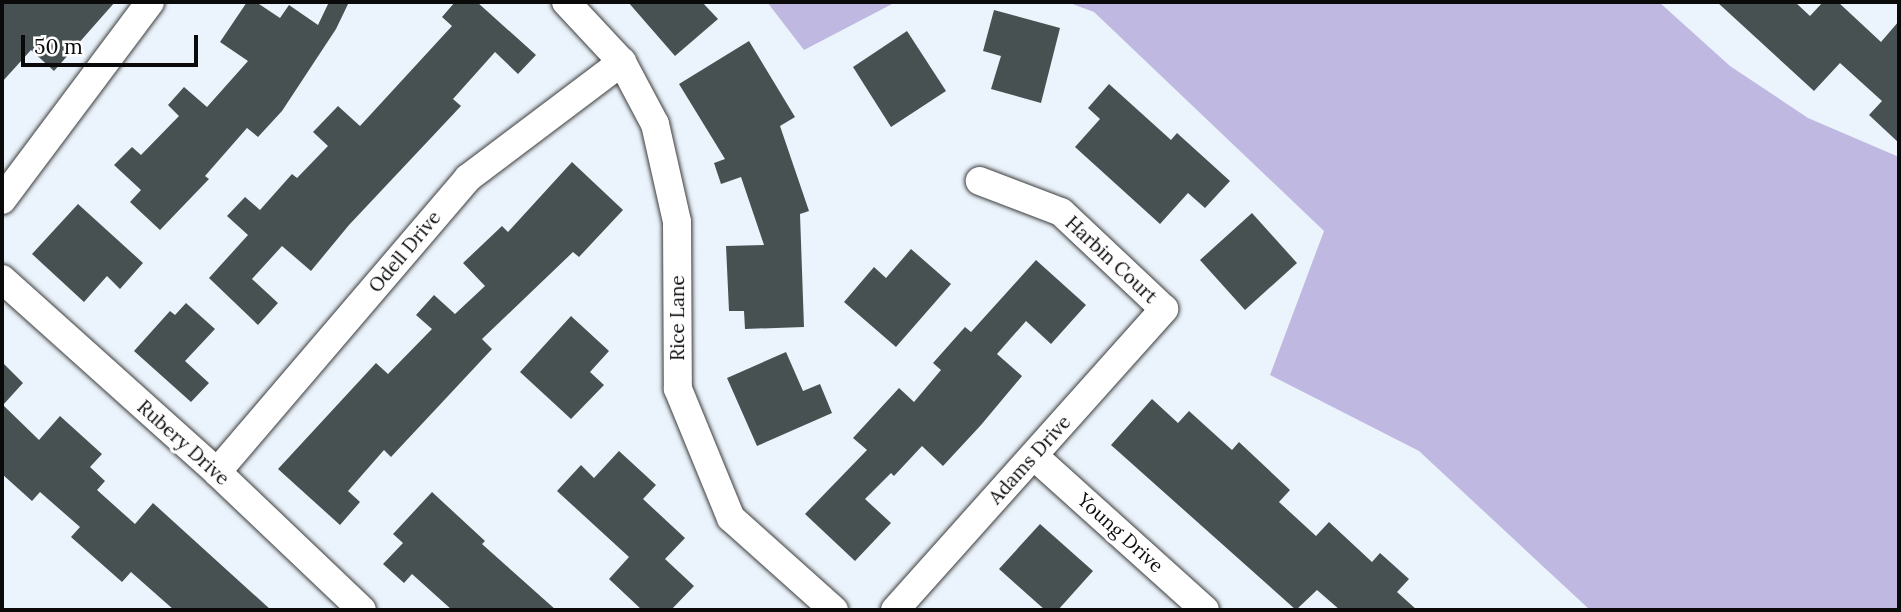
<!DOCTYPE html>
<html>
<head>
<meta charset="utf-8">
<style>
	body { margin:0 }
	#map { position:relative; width:1901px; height:612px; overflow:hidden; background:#ebf4fc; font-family:Lora,serif }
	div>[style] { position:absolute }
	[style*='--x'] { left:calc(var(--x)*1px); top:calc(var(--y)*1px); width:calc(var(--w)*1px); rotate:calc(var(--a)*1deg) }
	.green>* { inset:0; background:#bfb9e2 }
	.building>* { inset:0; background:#485152 }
	.roads { filter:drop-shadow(0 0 2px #3d3d3d) drop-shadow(0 0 2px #3d3d3d) }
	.minor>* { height:28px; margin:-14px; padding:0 14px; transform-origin:14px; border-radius:14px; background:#fff }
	span { translate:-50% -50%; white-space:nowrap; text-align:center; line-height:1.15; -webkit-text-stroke:7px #fff; paint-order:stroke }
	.street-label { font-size:19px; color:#0a0a0a }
	.frame { position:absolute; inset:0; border:4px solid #0a0a0a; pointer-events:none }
	.scale { position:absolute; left:21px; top:35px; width:177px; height:32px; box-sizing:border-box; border:4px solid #0a0a0a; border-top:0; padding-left:9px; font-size:21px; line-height:24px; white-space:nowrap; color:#0a0a0a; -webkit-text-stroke:5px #fff; paint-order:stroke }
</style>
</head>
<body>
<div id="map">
	<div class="green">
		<div style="clip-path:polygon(767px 2px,896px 2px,804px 50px)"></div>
		<div style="clip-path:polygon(1067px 2px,1659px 2px,1730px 66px,1808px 118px,1899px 157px,1899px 610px,1590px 610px,1419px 451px,1270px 375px,1324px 231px,1094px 12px)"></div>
	</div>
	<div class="building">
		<div style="clip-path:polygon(2px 2px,115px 2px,54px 71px,31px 50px,2px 82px)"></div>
		<div style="clip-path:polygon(247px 2px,256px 2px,280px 18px,289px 5px,318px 25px,329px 2px,349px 2px,336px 29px,282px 111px,258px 137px,247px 128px,205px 176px,209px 179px,160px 230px,130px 202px,141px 190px,114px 165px,132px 147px,141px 155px,179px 116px,168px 105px,184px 87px,207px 107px,248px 61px,220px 42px)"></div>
		<div style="clip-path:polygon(455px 2px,477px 2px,536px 55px,518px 74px,495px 52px,453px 99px,461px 106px,349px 225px,311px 271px,282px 246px,252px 279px,278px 303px,258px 325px,209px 278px,248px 235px,227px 216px,245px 197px,260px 210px,292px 174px,297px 178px,328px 146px,313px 132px,338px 106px,360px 126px,452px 26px,442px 17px)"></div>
		<div style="clip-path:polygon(628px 2px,702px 2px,718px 19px,675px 56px)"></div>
		<div style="clip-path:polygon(1717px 2px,1795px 2px,1810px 16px,1823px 2px,1838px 2px,1881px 42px,1899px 21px,1899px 143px,1869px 115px,1882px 101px,1840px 63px,1814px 91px)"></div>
		<div style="clip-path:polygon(994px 10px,1060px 28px,1041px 103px,991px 89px,1001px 56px,983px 51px)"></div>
		<div style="clip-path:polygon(907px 31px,946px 91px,891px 127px,853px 67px)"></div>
		<div style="clip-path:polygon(749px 41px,795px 117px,780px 126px,809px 211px,800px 214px,804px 327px,745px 329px,744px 311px,729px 311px,726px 246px,764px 245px,741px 177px,721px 184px,714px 163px,725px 159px,679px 84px)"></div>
		<div style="clip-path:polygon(1109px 84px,1171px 140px,1177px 133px,1230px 181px,1205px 208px,1188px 193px,1160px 224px,1075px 147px,1100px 119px,1088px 108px)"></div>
		<div style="clip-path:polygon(572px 162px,623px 210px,579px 257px,573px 252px,482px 339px,492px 349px,391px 457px,384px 450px,348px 491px,360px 502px,340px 525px,278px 469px,376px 363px,388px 374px,432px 329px,416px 315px,434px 295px,455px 314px,485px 286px,463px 263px,502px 226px,508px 232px)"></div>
		<div style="clip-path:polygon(78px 204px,143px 263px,120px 289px,107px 276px,84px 302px,32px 254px)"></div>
		<div style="clip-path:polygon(1252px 213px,1297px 263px,1245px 310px,1200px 260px)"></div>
		<div style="clip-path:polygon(911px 249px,951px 284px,896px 347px,844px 302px,874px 267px,886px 278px)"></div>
		<div style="clip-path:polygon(1036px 260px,1086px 305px,1051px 344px,1026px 321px,997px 354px,1022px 376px,981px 425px,943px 466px,922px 446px,894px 476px,891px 473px,865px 499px,891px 523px,855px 561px,805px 514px,867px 450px,853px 438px,899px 388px,914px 402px,941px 370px,933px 363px,965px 327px,971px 332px)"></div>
		<div style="clip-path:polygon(186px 303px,215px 329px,185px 361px,209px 383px,191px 402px,134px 351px,170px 311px,175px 315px)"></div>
		<div style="clip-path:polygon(571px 316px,609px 351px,590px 372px,604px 385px,571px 419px,520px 372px)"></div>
		<div style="clip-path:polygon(786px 352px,803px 391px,820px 384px,832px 413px,757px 446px,727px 378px)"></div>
		<div style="clip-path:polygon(2px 362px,23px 383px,3px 405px,39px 440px,60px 416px,102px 454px,90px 467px,105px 481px,97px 490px,135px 524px,153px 503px,271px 610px,174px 610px,131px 572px,122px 582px,71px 537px,80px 527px,40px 492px,32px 501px,2px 474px)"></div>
		<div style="clip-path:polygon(1152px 399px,1178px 423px,1189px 411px,1232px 450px,1239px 442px,1290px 490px,1279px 502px,1316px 536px,1329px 522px,1372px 562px,1380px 553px,1409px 579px,1397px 592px,1417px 610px,1340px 610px,1317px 590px,1296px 610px,1111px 445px)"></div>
		<div style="clip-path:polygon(619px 451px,656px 485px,643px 499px,685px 538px,665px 559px,694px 586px,671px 610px,642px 610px,609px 579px,629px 557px,557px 491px,581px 465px,594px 478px)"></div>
		<div style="clip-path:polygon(432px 492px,485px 541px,482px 544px,556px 610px,452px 610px,412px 574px,404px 583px,383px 564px,403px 543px,393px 534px)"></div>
		<div style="clip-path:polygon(1040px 524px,1093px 571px,1058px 610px,1045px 610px,999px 569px)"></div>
	</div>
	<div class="roads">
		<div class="minor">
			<div style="--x:566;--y:2;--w:82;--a:47"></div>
			<div style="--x:622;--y:62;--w:70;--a:62"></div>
			<div style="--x:655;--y:124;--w:100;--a:77.3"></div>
			<div style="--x:677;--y:222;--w:167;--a:89.7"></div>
			<div style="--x:678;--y:389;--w:139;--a:67.7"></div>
			<div style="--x:731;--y:518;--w:138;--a:41.8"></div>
			<div style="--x:2;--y:200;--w:247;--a:-53.2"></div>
			<div style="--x:2;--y:279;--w:289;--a:41.9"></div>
			<div style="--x:217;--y:472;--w:200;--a:43.6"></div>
			<div style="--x:1034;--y:456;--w:230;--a:42"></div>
			<div style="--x:217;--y:472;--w:387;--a:-49.5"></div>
			<div style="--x:468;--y:178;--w:193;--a:-37"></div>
			<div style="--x:895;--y:610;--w:404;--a:-48.2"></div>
			<div style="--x:1164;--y:309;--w:141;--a:-136.7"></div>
			<div style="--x:1061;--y:212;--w:87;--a:-159.1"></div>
		</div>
	</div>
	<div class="street-label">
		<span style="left:405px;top:252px;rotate:-50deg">Odell Drive</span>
		<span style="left:1111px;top:260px;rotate:43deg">Harbin Court</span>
		<span style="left:678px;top:318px;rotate:-90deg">Rice Lane</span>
		<span style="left:183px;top:443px;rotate:42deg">Rubery Drive</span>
		<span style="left:1030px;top:460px;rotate:-48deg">Adams Drive</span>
		<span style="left:1120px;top:533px;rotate:42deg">Young Drive</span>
	</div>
	<div class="frame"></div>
	<div class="scale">50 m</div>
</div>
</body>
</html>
